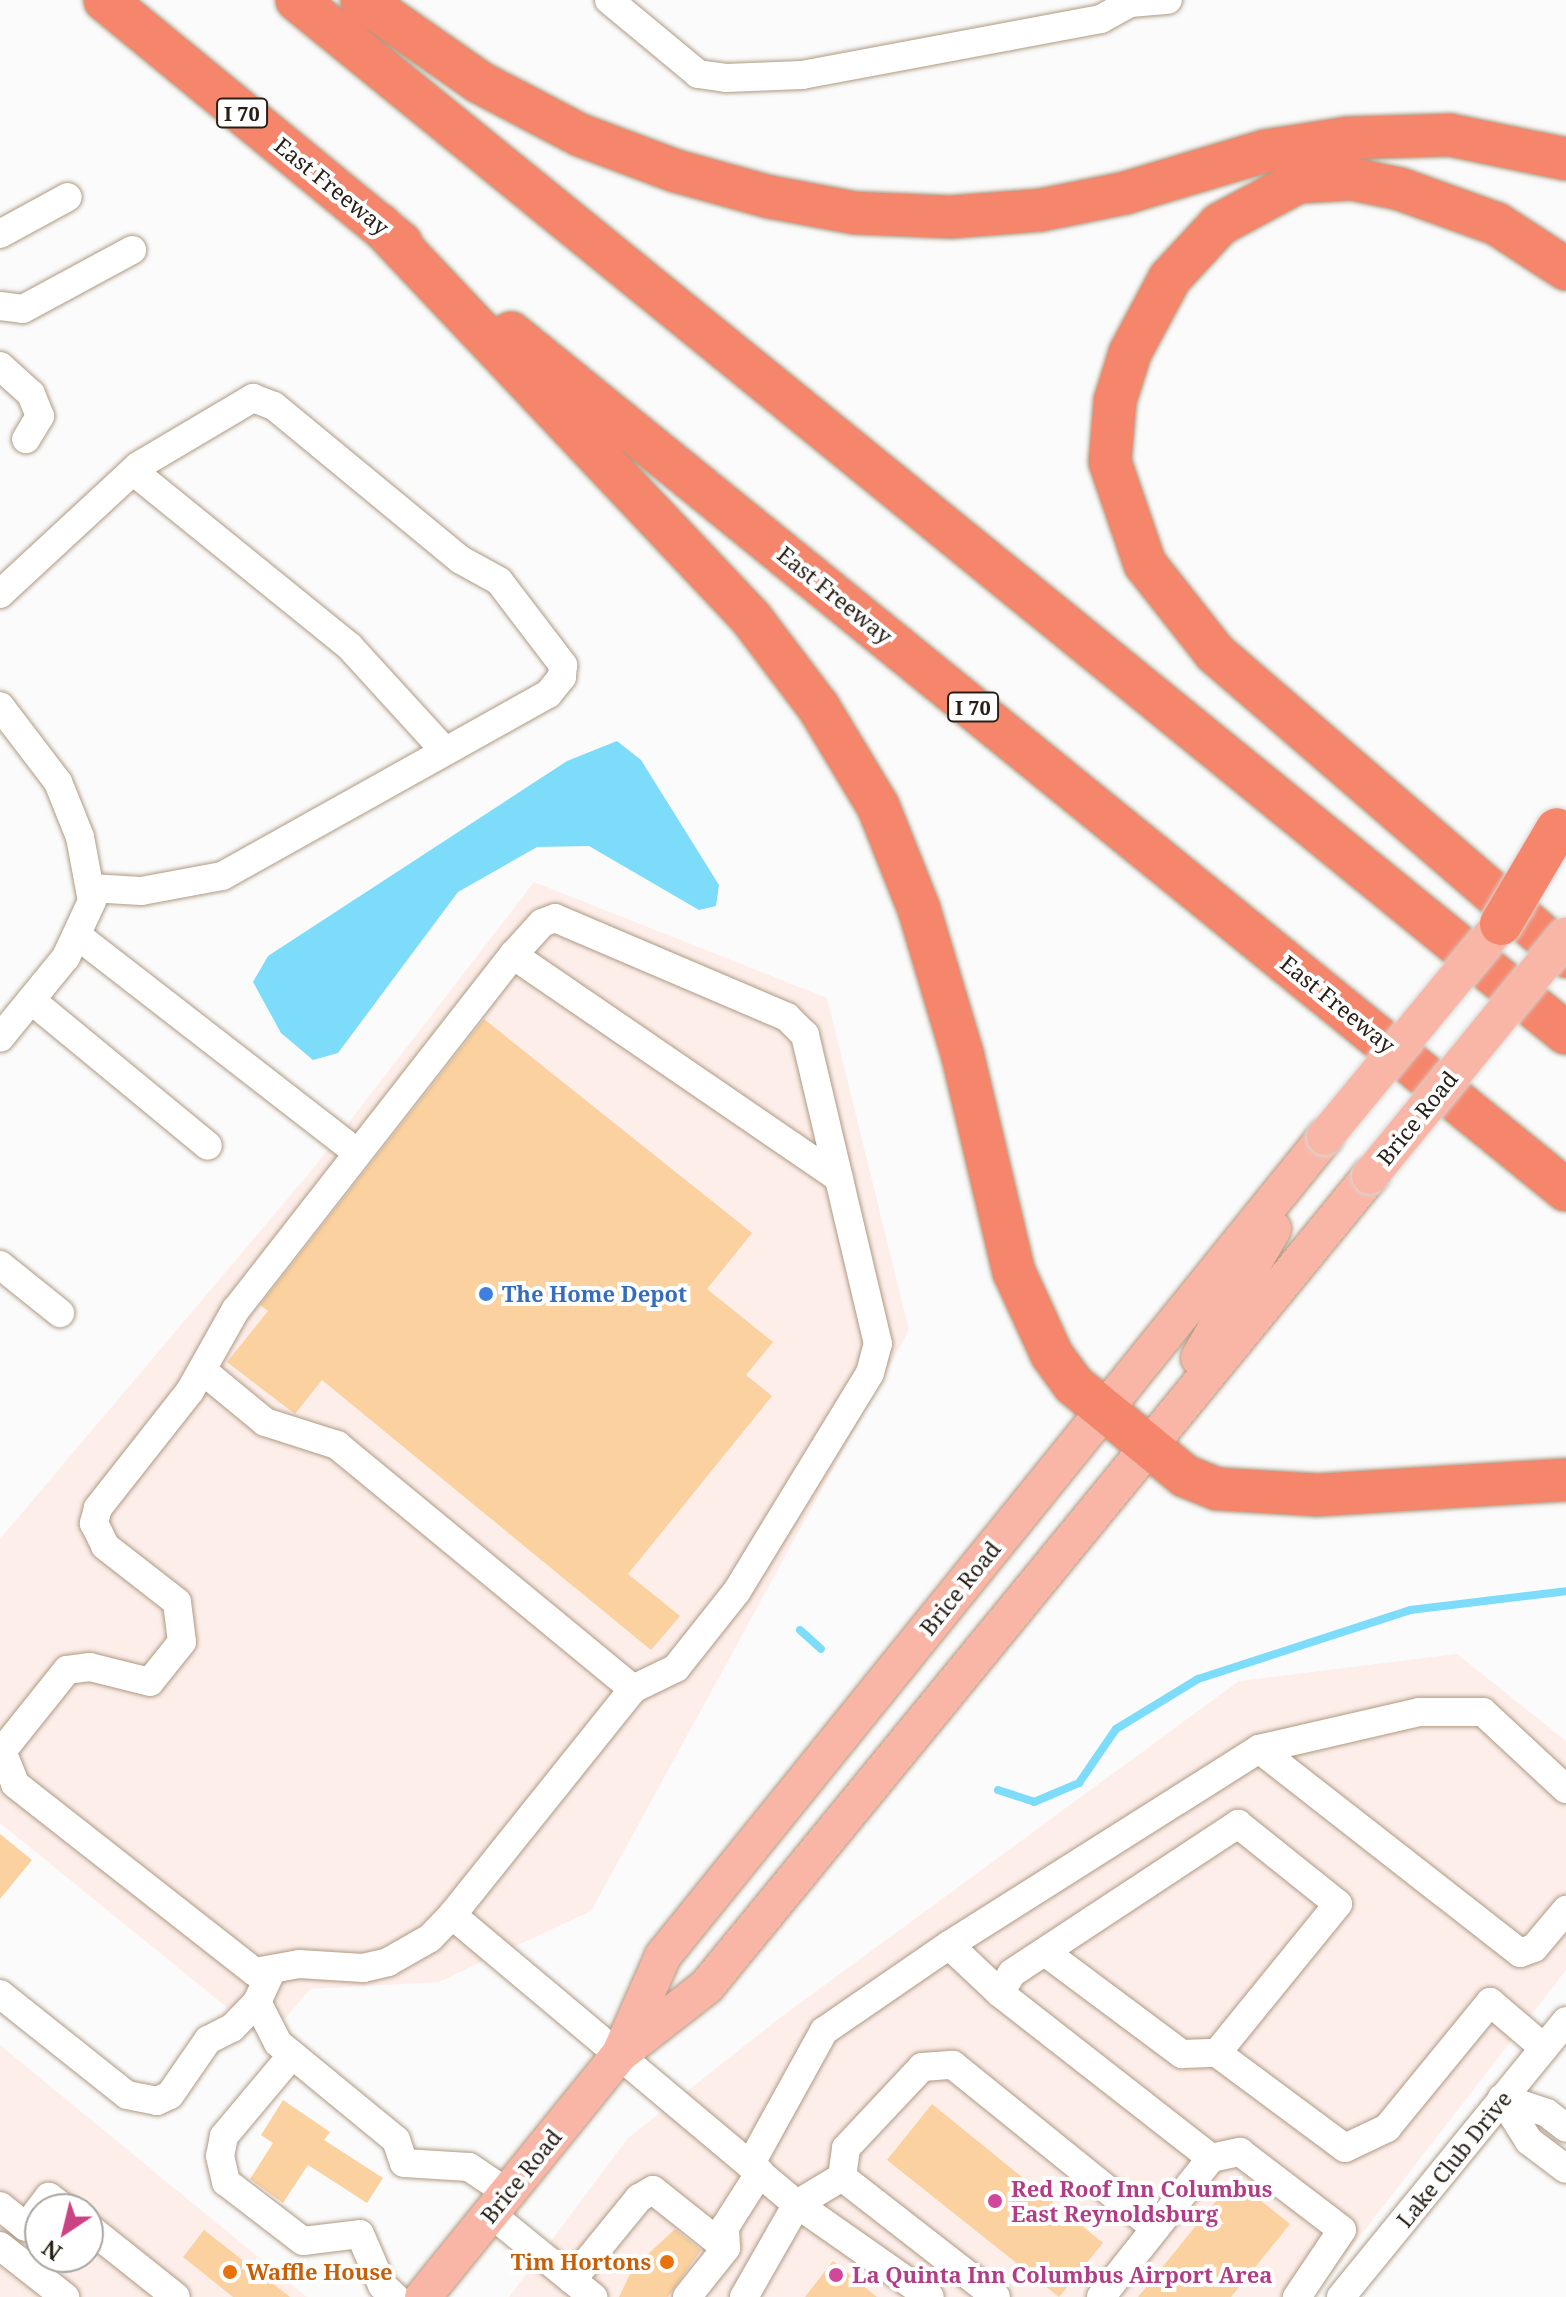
<!DOCTYPE html>
<html>
<head>
<meta charset="utf-8">
<style>
	body { margin:0 }
	#map { position:relative; width:1566px; height:2297px; overflow:hidden; background:#fbfbfb; font-family:"Noto Serif",serif }
	div>[style] { position:absolute }
	[style*='--x'] { left:calc(var(--x)*1px); top:calc(var(--y)*1px); width:calc(var(--w)*1px); rotate:calc(var(--a)*1deg) }
	.commercial>* { inset:0; background:#fdeeea }
	.water>* { inset:0; background:#7cdcf9 }
	.stream>* { height:8px; margin:-4px; padding:0 4px; transform-origin:4px; border-radius:4px; background:#7cdcf9 }
	.building>* { inset:0; background:#fad19f }
	.roads { filter:drop-shadow(0 0 2px #af9a82) drop-shadow(0 0 2px #af9a82) }
	.minor>* { height:28px; margin:-14px; padding:0 14px; transform-origin:14px; border-radius:14px; background:#fff }
	.major>* { height:36px; margin:-18px; padding:0 18px; transform-origin:18px; border-radius:18px; background:#f9b6a6 }
	.highway>* { height:42px; margin:-21px; padding:0 21px; transform-origin:21px; border-radius:21px; background:#f5866b }
	.bridges { filter:drop-shadow(0 0 2px #d8d7d5) drop-shadow(0 0 2px #d8d7d5) }
	.major-bridge>* { height:36px; margin:-18px; padding:0 18px; transform-origin:18px; border-radius:18px; background:#f9b6a6 }
	.highway-bridge>* { height:42px; margin:-21px; padding:0 21px; transform-origin:21px; border-radius:21px; background:#f5866b }
	.dots>* { width:22px; height:22px; translate:-50% -50%; box-sizing:border-box; border:4px solid #fff; border-radius:50% }
	span { translate:-50% -50%; white-space:nowrap; text-align:center; line-height:1.15; -webkit-text-stroke:8px #fff; paint-order:stroke }
	.shield-label span { padding:2px 6px; background:#fff; border:2px solid; border-radius:6px; -webkit-text-stroke-width:0 }
	.shield-label { font-size:20px; color:#282017; font-weight:700 }
	.street-label { font-size:22px; color:#282017 }
	.shop-label { font-size:22px; color:#366cbe; font-weight:700 }
	.left { translate:0 -50%; text-align:left }
	.hotel-label { font-size:22px; color:#b23c85; font-weight:700 }
	.food-label { font-size:22px; color:#c56008; font-weight:700 }
	.right { translate:-100% -50%; text-align:right }
	.north { position:absolute; left:24px; top:2193px; width:80px; height:80px; box-sizing:border-box; background:#fff; border:2px solid #a9a6a2; border-radius:50%; rotate:215deg; font-size:22px; font-weight:700; line-height:32px; text-align:center; color:#282017 }
	.north::after { content:''; display:block; margin:auto; width:28px; height:36px; background:#c94385; clip-path:polygon(50% 0,100% 100%,50% 72%,0 100%) }
</style>
</head>
<body>
<div id="map">
	<div class="commercial">
		<div style="clip-path:polygon(534px 882px,827px 998px,909px 1330px,591px 1911px,439px 1982px,310px 1989px,267px 2040px,0 1823px,0 1539px,316px 1165px)"></div>
		<div style="clip-path:polygon(1457px 1654px,1566px 1741px,1566px 1970px,1313px 2297px,509px 2297px,628px 2138px,781px 2017px,1239px 1681px)"></div>
		<div style="clip-path:polygon(evenodd,0 2045px,307px 2297px,0 2297px,0 2045px,40px 2209px,88px 2209px,88px 2257px,40px 2257px,40px 2209px)"></div>
	</div>
	<div class="water">
		<div style="clip-path:polygon(617px 741px,641px 760px,719px 885px,716px 906px,699px 910px,589px 846px,537px 847px,458px 892px,338px 1053px,313px 1060px,281px 1033px,253px 982px,268px 956px,567px 761px)"></div>
	</div>
	<div class="stream">
		<div style="--x:800;--y:1630;--w:28;--a:42"></div>
		<div style="--x:998;--y:1790;--w:38;--a:18"></div>
		<div style="--x:1034;--y:1802;--w:49;--a:-22.9"></div>
		<div style="--x:1079;--y:1783;--w:65;--a:-55.6"></div>
		<div style="--x:1116;--y:1729;--w:96;--a:-31.4"></div>
		<div style="--x:1198;--y:1679;--w:223;--a:-18"></div>
		<div style="--x:1410;--y:1610;--w:157;--a:-6.9"></div>
	</div>
	<div class="building">
		<div style="clip-path:polygon(484px 1019px,752px 1233px,707px 1289px,773px 1342px,746px 1375px,772px 1396px,628px 1574px,680px 1616px,651px 1650px,322px 1380px,295px 1414px,227px 1362px,268px 1311px,260px 1305px)"></div>
		<div style="clip-path:polygon(0 1834px,32px 1860px,0 1899px)"></div>
		<div style="clip-path:polygon(283px 2100px,330px 2132px,324px 2140px,383px 2178px,367px 2203px,308px 2165px,283px 2203px,250px 2179px,273px 2143px,261px 2135px)"></div>
		<div style="clip-path:polygon(932px 2104px,1103px 2243px,1059px 2297px,887px 2160px)"></div>
		<div style="clip-path:polygon(1234px 2179px,1290px 2224px,1231px 2297px,1138px 2297px)"></div>
		<div style="clip-path:polygon(675px 2229px,701px 2250px,668px 2297px,619px 2297px,633px 2268px)"></div>
		<div style="clip-path:polygon(204px 2230px,290px 2297px,233px 2297px,183px 2257px)"></div>
		<div style="clip-path:polygon(833px 2261px,877px 2297px,805px 2297px)"></div>
	</div>
	<div class="roads">
		<div class="minor">
			<div style="--x:609;--y:0;--w:116;--a:39.7"></div>
			<div style="--x:698;--y:74;--w:28;--a:8"></div>
			<div style="--x:726;--y:78;--w:76;--a:-2.3"></div>
			<div style="--x:802;--y:75;--w:304;--a:-10.6"></div>
			<div style="--x:1101;--y:19;--w:33;--a:-29"></div>
			<div style="--x:1130;--y:3;--w:38;--a:-5"></div>
			<div style="--x:0;--y:234;--w:77;--a:-28.6"></div>
			<div style="--x:0;--y:306;--w:23;--a:7"></div>
			<div style="--x:23;--y:309;--w:124;--a:-28.4"></div>
			<div style="--x:0;--y:366;--w:42;--a:42.1"></div>
			<div style="--x:31;--y:394;--w:24;--a:68"></div>
			<div style="--x:40;--y:416;--w:27;--a:121"></div>
			<div style="--x:133;--y:471;--w:279;--a:39"></div>
			<div style="--x:350;--y:647;--w:141;--a:47.6"></div>
			<div style="--x:0;--y:594;--w:188;--a:-42.8"></div>
			<div style="--x:138;--y:466;--w:134;--a:-30.6"></div>
			<div style="--x:253;--y:398;--w:22;--a:21"></div>
			<div style="--x:274;--y:406;--w:242;--a:39.5"></div>
			<div style="--x:461;--y:560;--w:43;--a:28.9"></div>
			<div style="--x:499;--y:581;--w:106;--a:52.7"></div>
			<div style="--x:563;--y:665;--w:12;--a:95"></div>
			<div style="--x:562;--y:677;--w:22;--a:129"></div>
			<div style="--x:548;--y:694;--w:373;--a:150.8"></div>
			<div style="--x:222;--y:876;--w:82;--a:169.5"></div>
			<div style="--x:141;--y:891;--w:51;--a:-176.6"></div>
			<div style="--x:0;--y:706;--w:96;--a:52.7"></div>
			<div style="--x:58;--y:782;--w:59;--a:68.2"></div>
			<div style="--x:80;--y:837;--w:65;--a:79.4"></div>
			<div style="--x:92;--y:901;--w:62;--a:114.9"></div>
			<div style="--x:66;--y:957;--w:104;--a:129.2"></div>
			<div style="--x:78;--y:936;--w:354;--a:37.8"></div>
			<div style="--x:513;--y:955;--w:395;--a:34.4"></div>
			<div style="--x:31;--y:1000;--w:229;--a:39.5"></div>
			<div style="--x:0;--y:1265;--w:77;--a:38.7"></div>
			<div style="--x:202;--y:1370;--w:82;--a:39.5"></div>
			<div style="--x:265;--y:1422;--w:76;--a:17.7"></div>
			<div style="--x:337;--y:1445;--w:384;--a:39.5"></div>
			<div style="--x:1259;--y:1749;--w:331;--a:38"></div>
			<div style="--x:1520;--y:1953;--w:15;--a:-20"></div>
			<div style="--x:1534;--y:1948;--w:50;--a:-49.9"></div>
			<div style="--x:452;--y:1915;--w:290;--a:-51.3"></div>
			<div style="--x:633;--y:1689;--w:48;--a:-26"></div>
			<div style="--x:676;--y:1668;--w:98;--a:-51.6"></div>
			<div style="--x:737;--y:1591;--w:255;--a:-58.6"></div>
			<div style="--x:870;--y:1373;--w:30;--a:-75"></div>
			<div style="--x:878;--y:1344;--w:318;--a:-103.3"></div>
			<div style="--x:805;--y:1035;--w:25;--a:-135"></div>
			<div style="--x:787;--y:1017;--w:252;--a:-156.9"></div>
			<div style="--x:555;--y:918;--w:14;--a:159"></div>
			<div style="--x:542;--y:923;--w:43;--a:132.2"></div>
			<div style="--x:513;--y:955;--w:449;--a:128"></div>
			<div style="--x:236;--y:1309;--w:94;--a:119.3"></div>
			<div style="--x:190;--y:1391;--w:149;--a:128.2"></div>
			<div style="--x:98;--y:1508;--w:16;--a:105"></div>
			<div style="--x:94;--y:1523;--w:25;--a:64"></div>
			<div style="--x:105;--y:1546;--w:91;--a:37.9"></div>
			<div style="--x:177;--y:1602;--w:40;--a:82.9"></div>
			<div style="--x:182;--y:1642;--w:51;--a:128.7"></div>
			<div style="--x:150;--y:1682;--w:62;--a:-166"></div>
			<div style="--x:90;--y:1667;--w:23;--a:173"></div>
			<div style="--x:67;--y:1670;--w:104;--a:128.7"></div>
			<div style="--x:2;--y:1751;--w:35;--a:68"></div>
			<div style="--x:15;--y:1784;--w:305;--a:38.1"></div>
			<div style="--x:255;--y:1972;--w:45;--a:-10.3"></div>
			<div style="--x:299;--y:1964;--w:64;--a:3.6"></div>
			<div style="--x:363;--y:1968;--w:26;--a:-13"></div>
			<div style="--x:388;--y:1962;--w:48;--a:-29.7"></div>
			<div style="--x:430;--y:1938;--w:32;--a:-46"></div>
			<div style="--x:452;--y:1915;--w:450;--a:40"></div>
			<div style="--x:797;--y:2204;--w:162;--a:35"></div>
			<div style="--x:949;--y:1945;--w:367;--a:-32.3"></div>
			<div style="--x:1259;--y:1749;--w:164;--a:-13"></div>
			<div style="--x:1419;--y:1712;--w:64;--a:0"></div>
			<div style="--x:1483;--y:1712;--w:113;--a:42.9"></div>
			<div style="--x:1045;--y:1952;--w:171;--a:36.7"></div>
			<div style="--x:1182;--y:2054;--w:35;--a:-2"></div>
			<div style="--x:0;--y:1994;--w:162;--a:38.5"></div>
			<div style="--x:127;--y:2095;--w:31;--a:11"></div>
			<div style="--x:157;--y:2101;--w:14;--a:-25"></div>
			<div style="--x:170;--y:2095;--w:67;--a:-55.4"></div>
			<div style="--x:208;--y:2040;--w:27;--a:-27"></div>
			<div style="--x:232;--y:2028;--w:36;--a:-46"></div>
			<div style="--x:257;--y:2002;--w:33;--a:-65"></div>
			<div style="--x:257;--y:2002;--w:46;--a:62.9"></div>
			<div style="--x:278;--y:2043;--w:153;--a:39.4"></div>
			<div style="--x:396;--y:2140;--w:24;--a:71"></div>
			<div style="--x:404;--y:2163;--w:65;--a:3.5"></div>
			<div style="--x:469;--y:2167;--w:47;--a:33.7"></div>
			<div style="--x:292;--y:2055;--w:106;--a:130"></div>
			<div style="--x:224;--y:2136;--w:20;--a:101"></div>
			<div style="--x:220;--y:2156;--w:27;--a:77"></div>
			<div style="--x:226;--y:2182;--w:97;--a:37.5"></div>
			<div style="--x:303;--y:2241;--w:57;--a:-7"></div>
			<div style="--x:360;--y:2234;--w:56;--a:66.7"></div>
			<div style="--x:382;--y:2285;--w:18;--a:43"></div>
			<div style="--x:1502;--y:2098;--w:51;--a:57.9"></div>
			<div style="--x:1529;--y:2141;--w:46;--a:37.1"></div>
			<div style="--x:1502;--y:2098;--w:47;--a:18.4"></div>
			<div style="--x:1547;--y:2113;--w:24;--a:38"></div>
			<div style="--x:1211;--y:2158;--w:30;--a:-12"></div>
			<div style="--x:1240;--y:2152;--w:128;--a:37.4"></div>
			<div style="--x:1342;--y:2230;--w:81;--a:123.9"></div>
			<div style="--x:750;--y:2165;--w:153;--a:-61.1"></div>
			<div style="--x:824;--y:2031;--w:152;--a:-34.5"></div>
			<div style="--x:949;--y:1945;--w:70;--a:43.3"></div>
			<div style="--x:842;--y:2177;--w:29;--a:-82"></div>
			<div style="--x:846;--y:2148;--w:111;--a:-46.8"></div>
			<div style="--x:922;--y:2067;--w:31;--a:-4"></div>
			<div style="--x:953;--y:2065;--w:260;--a:38.9"></div>
			<div style="--x:0;--y:2206;--w:33;--a:39"></div>
			<div style="--x:26;--y:2227;--w:38;--a:-53"></div>
			<div style="--x:49;--y:2197;--w:20;--a:37"></div>
			<div style="--x:491;--y:2214;--w:132;--a:39.1"></div>
			<div style="--x:88;--y:2227;--w:112;--a:38.5"></div>
			<div style="--x:0;--y:2246;--w:83;--a:38.1"></div>
			<div style="--x:572;--y:2280;--w:106;--a:-50.7"></div>
			<div style="--x:639;--y:2198;--w:16;--a:-30"></div>
			<div style="--x:653;--y:2190;--w:93;--a:38.5"></div>
			<div style="--x:687;--y:2297;--w:63;--a:-51.5"></div>
			<div style="--x:726;--y:2248;--w:21;--a:-93"></div>
			<div style="--x:725;--y:2227;--w:65;--a:-57.5"></div>
			<div style="--x:744;--y:2297;--w:107;--a:-60.3"></div>
			<div style="--x:797;--y:2204;--w:52;--a:-31"></div>
			<div style="--x:842;--y:2177;--w:195;--a:37.9"></div>
			<div style="--x:1101;--y:2297;--w:177;--a:-51.6"></div>
			<div style="--x:1211;--y:2158;--w:268;--a:-142"></div>
			<div style="--x:1000;--y:1993;--w:23;--a:-59"></div>
			<div style="--x:1012;--y:1973;--w:271;--a:-33.4"></div>
			<div style="--x:1238;--y:1824;--w:128;--a:38.7"></div>
			<div style="--x:1338;--y:1904;--w:192;--a:129.1"></div>
			<div style="--x:1217;--y:2053;--w:159;--a:36.6"></div>
			<div style="--x:1345;--y:2148;--w:47;--a:-25.5"></div>
			<div style="--x:1387;--y:2128;--w:163;--a:-50.7"></div>
			<div style="--x:1490;--y:2002;--w:71;--a:40.4"></div>
			<div style="--x:1341;--y:2297;--w:356;--a:-50.8"></div>
		</div>
		<div class="major">
			<div style="--x:1199;--y:1358;--w:149;--a:-60.2"></div>
			<div style="--x:622;--y:2049;--w:102;--a:-66.2"></div>
			<div style="--x:663;--y:1956;--w:1053;--a:-51.05"></div>
			<div style="--x:423;--y:2297;--w:313;--a:-51"></div>
			<div style="--x:620;--y:2054;--w:110;--a:-38"></div>
			<div style="--x:707;--y:1986;--w:1047;--a:-50.7"></div>
		</div>
		<div class="highway">
			<div style="--x:105;--y:0;--w:383;--a:39.4"></div>
			<div style="--x:297;--y:0;--w:1636;--a:39.15"></div>
			<div style="--x:362;--y:0;--w:143;--a:35"></div>
			<div style="--x:479;--y:82;--w:114;--a:27.7"></div>
			<div style="--x:580;--y:135;--w:103;--a:20.6"></div>
			<div style="--x:676;--y:171;--w:98;--a:15.5"></div>
			<div style="--x:770;--y:197;--w:86;--a:10.7"></div>
			<div style="--x:855;--y:213;--w:96;--a:2.4"></div>
			<div style="--x:951;--y:217;--w:90;--a:-4.4"></div>
			<div style="--x:1041;--y:210;--w:86;--a:-11.4"></div>
			<div style="--x:1125;--y:193;--w:146;--a:-16.7"></div>
			<div style="--x:1265;--y:151;--w:84;--a:-8.9"></div>
			<div style="--x:1348;--y:138;--w:102;--a:-1.7"></div>
			<div style="--x:1450;--y:135;--w:118;--a:11.7"></div>
			<div style="--x:380;--y:225;--w:540;--a:46.65"></div>
			<div style="--x:751;--y:618;--w:113;--a:52.9"></div>
			<div style="--x:819;--y:708;--w:114;--a:59"></div>
			<div style="--x:878;--y:806;--w:111;--a:68.3"></div>
			<div style="--x:919;--y:909;--w:154;--a:73.4"></div>
			<div style="--x:963;--y:1057;--w:221;--a:76.7"></div>
			<div style="--x:1014;--y:1272;--w:91;--a:65.4"></div>
			<div style="--x:1052;--y:1355;--w:37;--a:54"></div>
			<div style="--x:1074;--y:1385;--w:144;--a:39.3"></div>
			<div style="--x:1185;--y:1476;--w:35;--a:22"></div>
			<div style="--x:1218;--y:1489;--w:100;--a:3.4"></div>
			<div style="--x:1318;--y:1495;--w:248;--a:-3.5"></div>
			<div style="--x:1566;--y:269;--w:82;--a:-146.9"></div>
			<div style="--x:1497;--y:224;--w:103;--a:-160.2"></div>
			<div style="--x:1400;--y:189;--w:49;--a:-168.2"></div>
			<div style="--x:1352;--y:179;--w:54;--a:176.8"></div>
			<div style="--x:1298;--y:182;--w:89;--a:151.7"></div>
			<div style="--x:1220;--y:224;--w:74;--a:132.8"></div>
			<div style="--x:1170;--y:278;--w:85;--a:118.1"></div>
			<div style="--x:1130;--y:353;--w:50;--a:107.4"></div>
			<div style="--x:1115;--y:401;--w:61;--a:94.7"></div>
			<div style="--x:1110;--y:462;--w:108;--a:71.1"></div>
			<div style="--x:1145;--y:564;--w:113;--a:51.8"></div>
			<div style="--x:1215;--y:653;--w:464;--a:40.8"></div>
			<div style="--x:511;--y:333;--w:1359;--a:39.09"></div>
		</div>
	</div>
	<div class="bridges">
		<div class="major-bridge">
			<div style="--x:1325;--y:1137;--w:302;--a:-50.5"></div>
			<div style="--x:1370;--y:1176;--w:310;--a:-50.8"></div>
		</div>
		<div class="highway-bridge">
			<div style="--x:1501;--y:924;--w:110;--a:-59.5"></div>
		</div>
	</div>
	<div class="dots">
		<div style="left:486px;top:1294px;background:#3f7fe0"></div>
		<div style="left:995px;top:2201px;background:#d1479c"></div>
		<div style="left:667px;top:2262px;background:#e8710a"></div>
		<div style="left:230px;top:2272px;background:#e8710a"></div>
		<div style="left:836px;top:2275px;background:#d1479c"></div>
	</div>
	<div class="shield-label">
		<span style="left:242px;top:113px">I 70</span>
		<span style="left:973px;top:707px">I 70</span>
	</div>
	<div class="street-label">
		<span style="left:332px;top:186px;rotate:39deg">East Freeway</span>
		<span style="left:835px;top:595px;rotate:39deg">East Freeway</span>
		<span style="left:1338px;top:1004px;rotate:39deg">East Freeway</span>
		<span style="left:1417px;top:1118px;rotate:-51deg">Brice Road</span>
		<span style="left:960px;top:1588px;rotate:-51deg">Brice Road</span>
		<span style="left:1454px;top:2159px;rotate:-51deg">Lake Club Drive</span>
		<span style="left:521px;top:2176px;rotate:-51deg">Brice Road</span>
	</div>
	<div class="shop-label">
		<span class="left" style="left:502px;top:1294px">The Home Depot</span>
	</div>
	<div class="hotel-label">
		<span class="left" style="left:1011px;top:2201px">Red Roof Inn Columbus<br>East Reynoldsburg</span>
		<span class="left" style="left:852px;top:2275px">La Quinta Inn Columbus Airport Area</span>
	</div>
	<div class="food-label">
		<span class="right" style="left:651px;top:2262px">Tim Hortons</span>
		<span class="left" style="left:246px;top:2272px">Waffle House</span>
	</div>
	<div class="north">N</div>
</div>
</body>
</html>
